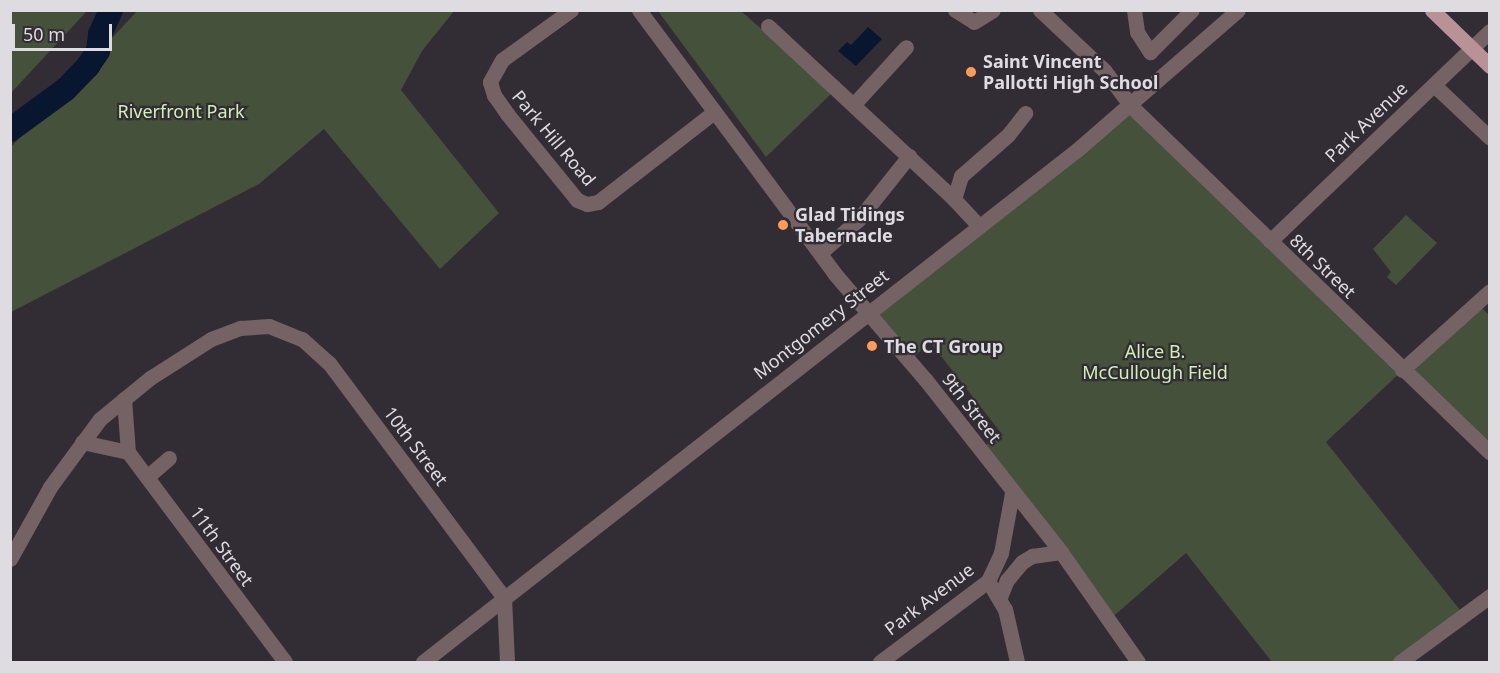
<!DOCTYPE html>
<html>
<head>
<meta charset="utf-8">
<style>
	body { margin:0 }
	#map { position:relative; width:1500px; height:673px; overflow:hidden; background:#322d34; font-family:"Noto Sans",sans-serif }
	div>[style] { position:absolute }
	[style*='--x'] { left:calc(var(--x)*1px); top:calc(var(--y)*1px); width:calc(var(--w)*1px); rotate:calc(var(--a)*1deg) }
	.green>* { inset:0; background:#45513b }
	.water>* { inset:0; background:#091630 }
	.river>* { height:24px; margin:-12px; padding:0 12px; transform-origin:12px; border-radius:12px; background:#091630 }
	.minor>* { height:15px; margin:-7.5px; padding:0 7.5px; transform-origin:7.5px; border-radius:7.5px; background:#756264 }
	.major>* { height:15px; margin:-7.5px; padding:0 7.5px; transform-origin:7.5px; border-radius:7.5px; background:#b99298 }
	.dots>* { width:16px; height:16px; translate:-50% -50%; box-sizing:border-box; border:3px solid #322d34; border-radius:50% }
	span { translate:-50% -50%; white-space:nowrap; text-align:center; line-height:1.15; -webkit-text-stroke:4.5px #322d34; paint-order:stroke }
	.poi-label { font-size:18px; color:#dfdce1; font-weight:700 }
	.left { translate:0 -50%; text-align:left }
	.park-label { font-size:18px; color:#d0f0b5 }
	.street-label { font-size:18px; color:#dfdce1 }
	.frame { position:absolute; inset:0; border:12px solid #dfdce1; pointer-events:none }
	.scale { position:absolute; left:12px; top:24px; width:100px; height:27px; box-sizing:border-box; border:3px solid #dfdce1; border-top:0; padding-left:8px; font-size:18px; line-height:21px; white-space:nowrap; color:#dfdce1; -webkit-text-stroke:4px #322d34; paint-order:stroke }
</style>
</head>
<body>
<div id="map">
	<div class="green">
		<div style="clip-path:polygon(11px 10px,87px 11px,11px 93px,10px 11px)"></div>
		<div style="clip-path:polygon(138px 10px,454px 11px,422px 51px,401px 90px,499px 213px,440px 269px,324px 129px,259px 184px,11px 312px,11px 147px)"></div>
		<div style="clip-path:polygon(658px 11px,741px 11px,833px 92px,766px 157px)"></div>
		<div style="clip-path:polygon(1131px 106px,1402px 370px,1476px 302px,1489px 315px,1489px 455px,1402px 371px,1326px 442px,1464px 615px,1399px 662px,1272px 662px,1186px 553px,1108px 621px,980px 450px,1001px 433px,930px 342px,910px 361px,868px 312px)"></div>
		<div style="clip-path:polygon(1406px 215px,1437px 243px,1396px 285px,1387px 277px,1391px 272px,1373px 249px)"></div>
	</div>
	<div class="water">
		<div style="clip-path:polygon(868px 27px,882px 39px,856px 66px,838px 51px,847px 42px,851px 45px)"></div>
	</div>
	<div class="river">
		<div style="--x:10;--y:130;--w:69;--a:-36.2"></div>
		<div style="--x:66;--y:89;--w:32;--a:-46"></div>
		<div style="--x:88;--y:66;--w:18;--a:-56"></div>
		<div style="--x:98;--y:51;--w:17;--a:-83"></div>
		<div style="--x:100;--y:34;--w:26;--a:-65"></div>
	</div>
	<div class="minor">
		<div style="--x:571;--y:10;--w:85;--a:144.1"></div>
		<div style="--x:502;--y:60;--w:25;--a:119"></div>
		<div style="--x:490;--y:82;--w:14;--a:73"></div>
		<div style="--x:494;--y:95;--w:24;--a:55"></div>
		<div style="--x:508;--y:115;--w:109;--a:50.9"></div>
		<div style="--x:577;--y:200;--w:11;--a:22"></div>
		<div style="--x:587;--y:204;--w:11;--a:-10"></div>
		<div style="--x:598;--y:202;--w:147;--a:-37.8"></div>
		<div style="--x:639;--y:10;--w:327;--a:53.4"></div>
		<div style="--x:834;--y:273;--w:140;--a:49.4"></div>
		<div style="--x:925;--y:379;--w:220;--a:51.8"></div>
		<div style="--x:1061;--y:552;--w:134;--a:55"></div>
		<div style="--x:955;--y:10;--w:22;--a:32"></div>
		<div style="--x:974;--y:22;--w:22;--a:-32"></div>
		<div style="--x:1040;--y:10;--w:88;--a:43.2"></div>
		<div style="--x:1104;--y:70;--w:45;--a:53.1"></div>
		<div style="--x:1131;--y:106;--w:499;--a:44"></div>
		<div style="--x:1134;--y:10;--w:22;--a:82"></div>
		<div style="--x:1137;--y:32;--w:24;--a:57"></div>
		<div style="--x:1150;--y:52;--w:59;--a:-45"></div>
		<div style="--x:768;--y:26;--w:254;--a:42.9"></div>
		<div style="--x:1434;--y:85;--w:77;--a:43.4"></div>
		<div style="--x:854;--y:104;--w:77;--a:-47.6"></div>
		<div style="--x:979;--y:226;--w:37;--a:-133"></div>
		<div style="--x:954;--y:199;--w:24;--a:-73"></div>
		<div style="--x:961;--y:176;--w:62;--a:-41.1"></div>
		<div style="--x:1008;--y:135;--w:28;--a:-52"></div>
		<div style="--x:1270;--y:241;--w:304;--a:-43.7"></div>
		<div style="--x:820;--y:253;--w:50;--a:-41"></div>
		<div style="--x:858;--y:220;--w:82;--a:-51.4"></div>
		<div style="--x:1402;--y:370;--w:118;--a:-41.9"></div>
		<div style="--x:124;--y:399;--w:53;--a:85.7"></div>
		<div style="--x:128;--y:452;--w:262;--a:53.2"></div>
		<div style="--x:82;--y:442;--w:47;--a:12.3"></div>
		<div style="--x:147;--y:477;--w:29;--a:-41"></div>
		<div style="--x:10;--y:559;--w:82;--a:-60.9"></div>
		<div style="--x:50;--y:487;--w:84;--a:-53.7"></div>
		<div style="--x:100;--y:419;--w:65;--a:-39.4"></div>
		<div style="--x:150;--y:378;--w:72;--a:-32.6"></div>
		<div style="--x:211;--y:339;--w:31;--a:-21"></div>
		<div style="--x:240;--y:328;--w:29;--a:-4"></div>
		<div style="--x:269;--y:326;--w:35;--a:22"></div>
		<div style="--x:302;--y:339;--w:36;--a:42"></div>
		<div style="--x:329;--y:363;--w:293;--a:53.3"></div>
		<div style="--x:988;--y:581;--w:33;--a:59"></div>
		<div style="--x:1005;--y:609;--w:54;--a:77.2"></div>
		<div style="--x:1000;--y:597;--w:18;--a:-68"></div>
		<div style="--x:1007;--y:580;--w:23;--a:-50"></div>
		<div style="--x:1022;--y:562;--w:12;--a:-31"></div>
		<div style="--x:1032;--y:556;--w:29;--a:-8"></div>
		<div style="--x:504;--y:598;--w:64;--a:87.3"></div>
		<div style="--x:423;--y:662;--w:831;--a:-38.06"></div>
		<div style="--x:1077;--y:150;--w:213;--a:-41"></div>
		<div style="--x:880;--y:662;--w:135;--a:-36.9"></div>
		<div style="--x:988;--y:581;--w:31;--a:-65"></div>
		<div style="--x:1001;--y:553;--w:61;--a:-79.6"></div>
		<div style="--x:1400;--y:662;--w:112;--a:-36.3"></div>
	</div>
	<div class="major">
		<div style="--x:1432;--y:10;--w:81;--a:44"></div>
	</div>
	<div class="dots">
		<div style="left:971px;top:72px;background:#fe9c57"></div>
		<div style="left:783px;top:225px;background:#fe9c57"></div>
		<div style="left:872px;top:346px;background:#fe9c57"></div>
	</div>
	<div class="poi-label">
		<span class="left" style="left:983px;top:72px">Saint Vincent<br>Pallotti High School</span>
		<span class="left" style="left:795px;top:225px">Glad Tidings<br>Tabernacle</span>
		<span class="left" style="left:884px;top:346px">The CT Group</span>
	</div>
	<div class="park-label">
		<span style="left:181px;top:111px">Riverfront Park</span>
		<span style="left:1155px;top:362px">Alice B.<br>McCullough Field</span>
	</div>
	<div class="street-label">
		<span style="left:1366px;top:122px;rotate:-44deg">Park Avenue</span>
		<span style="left:554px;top:138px;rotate:50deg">Park Hill Road</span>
		<span style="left:1323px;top:266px;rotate:44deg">8th Street</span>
		<span style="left:821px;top:324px;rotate:-38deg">Montgomery Street</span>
		<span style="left:972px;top:408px;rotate:52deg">9th Street</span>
		<span style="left:416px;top:446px;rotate:53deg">10th Street</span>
		<span style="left:222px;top:546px;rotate:54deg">11th Street</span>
		<span style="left:929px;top:599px;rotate:-37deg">Park Avenue</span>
	</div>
	<div class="frame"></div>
	<div class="scale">50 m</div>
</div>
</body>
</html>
